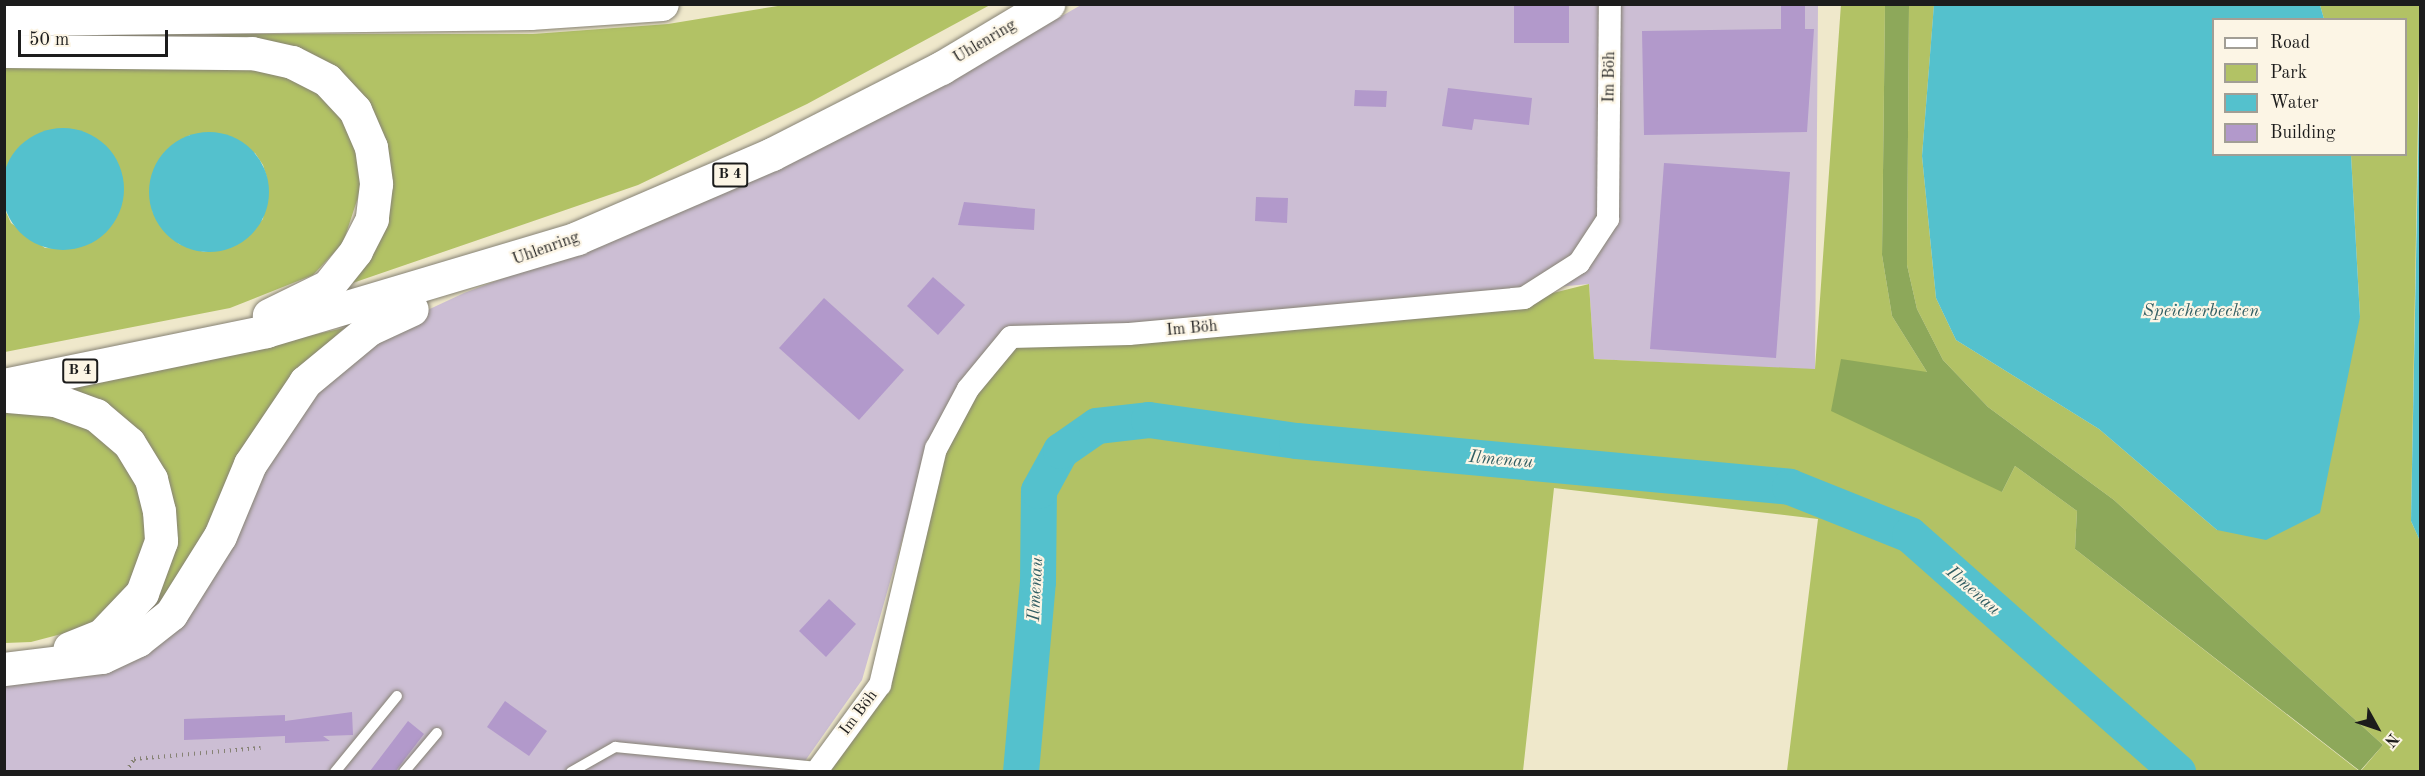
<!DOCTYPE html>
<html>
<head>
<meta charset="utf-8">
<style>
	body { margin:0 }
	#map { position:relative; width:2425px; height:776px; overflow:hidden; background:#efe8cb; font-family:"Old Standard TT",serif }
	div>[style] { position:absolute }
	[style*='--x'] { left:calc(var(--x)*1px); top:calc(var(--y)*1px); width:calc(var(--w)*1px); rotate:calc(var(--a)*1deg) }
	.industrial>* { inset:0; background:#ccbed4 }
	.green>* { inset:0; background:#b2c265 }
	.forest>* { inset:0; background:#8da85a }
	.water>* { inset:0; background:#54c1cd }
	.round { border-radius:50% }
	.river>* { height:36px; margin:-18px; padding:0 18px; transform-origin:18px; border-radius:18px; background:#54c1cd }
	.building>* { inset:0; background:#b299cb }
	.path>* { height:4px; margin-top:-2px; transform-origin:0; background:repeating-linear-gradient(90deg,#868274 0 1.5px,transparent 0 6px) }
	.roads { filter:drop-shadow(0 0 2px #868274) drop-shadow(0 0 2px #868274) }
	.service>* { height:10px; margin:-5px; padding:0 5px; transform-origin:5px; border-radius:5px; background:#fff }
	.minor>* { height:22px; margin:-11px; padding:0 11px; transform-origin:11px; border-radius:11px; background:#fff }
	.trunk>* { height:33px; margin:-16.5px; padding:0 16.5px; transform-origin:16.5px; border-radius:16.5px; background:#fff }
	span { translate:-50% -50%; white-space:nowrap; text-align:center; line-height:1.15; -webkit-text-stroke:4.5px #fcf5e5; paint-order:stroke }
	.shield-label span { padding:2px 4px; background:#fcf5e5; border:2px solid; border-radius:4px; -webkit-text-stroke-width:0 }
	.shield-label { font-size:15px; color:#1c1c1c; font-weight:700 }
	.street-label { font-size:16px; color:#1c1c1c }
	.water-label { font-size:18px; color:#325e63; font-style:italic }
	.frame { position:absolute; inset:0; border:6px solid #1c1c1c; pointer-events:none }
	.legend { position:absolute; left:2212px; top:18px; width:195px; height:138px; box-sizing:border-box; background:#fcf5e5; border:2px solid #a29e95; margin:0; padding:8px 10px; list-style:none; font-size:18px; color:#1c1c1c }
	.legend li { display:flex; align-items:center; gap:12px; height:30px }
	.legend b { width:30px; border:2px solid #a29e95 }
	.north { position:absolute; left:2347px; top:698px; width:60px; height:60px; -webkit-text-stroke:4px #fcf5e5; paint-order:stroke; rotate:130deg; font-size:16px; font-weight:700; line-height:24px; text-align:center; color:#1c1c1c }
	.north::after { content:''; display:block; margin:auto; width:21px; height:27px; background:#1c1c1c; clip-path:polygon(50% 0,100% 100%,50% 72%,0 100%) }
	.scale { position:absolute; left:18px; top:30px; width:150px; height:27px; box-sizing:border-box; border:3px solid #1c1c1c; border-top:0; padding-left:8px; font-size:18px; line-height:21px; white-space:nowrap; color:#1c1c1c; -webkit-text-stroke:4px #fcf5e5; paint-order:stroke }
</style>
</head>
<body>
<div id="map">
	<div class="industrial">
		<div style="clip-path:polygon(1081px 5px,1818px 5px,1815px 370px,1594px 359px,1589px 284px,1126px 327px,1004px 328px,962px 383px,928px 449px,862px 680px,798px 771px,5px 772px,5px 678px,61px 675px,284px 426px,374px 335px,464px 293px,648px 224px,950px 80px)"></div>
	</div>
	<div class="green">
		<div style="clip-path:polygon(1841px 4px,1885px 5px,1882px 255px,1892px 316px,2002px 492px,2015px 466px,2077px 511px,2075px 549px,2359px 771px,1787px 771px,1818px 519px,1554px 488px,1523px 771px,825px 772px,886px 686px,944px 456px,975px 398px,1015px 347px,1501px 306px,1589px 284px,1594px 359px,1815px 369px)"></div>
		<div style="clip-path:polygon(784px 5px,990px 5px,807px 104px,638px 185px,341px 287px,381px 144px,257px 41px,205px 34px,5px 39px,4px 34px,533px 34px,668px 24px)"></div>
		<div style="clip-path:polygon(1909px 5px,1934px 5px,1922px 156px,1936px 298px,1956px 340px,2099px 429px,2217px 530px,2360px 317px,2351px 155px,2406px 154px,2406px 20px,2324px 19px,2320px 5px,2420px 5px,2411px 521px,2420px 541px,2420px 771px,2360px 772px,2383px 745px,2114px 500px,1988px 407px,1943px 360px,1917px 309px,1907px 265px)"></div>
		<div style="clip-path:polygon(evenodd,5px 62px,251px 63px,320px 88px,346px 115px,363px 182px,343px 243px,313px 275px,230px 308px,5px 352px,5px 210px,11px 223px,45px 248px,73px 249px,5px 167px,5px 62px,190px 135px,255px 153px,263px 165px,267px 178px,263px 219px,232px 247px,204px 252px,179px 244px,153px 213px,150px 188px,156px 166px,170px 147px,190px 135px)"></div>
		<div style="clip-path:polygon(344px 328px,296px 374px,173px 597px,125px 628px,165px 487px,65px 389px)"></div>
		<div style="clip-path:polygon(55px 410px,123px 450px,142px 484px,149px 539px,134px 585px,92px 626px,31px 642px,5px 643px,5px 411px)"></div>
	</div>
	<div class="forest">
		<div style="clip-path:polygon(1885px 5px,1909px 5px,1907px 265px,1917px 309px,1943px 360px,1988px 407px,2114px 500px,2383px 745px,2360px 771px,2075px 549px,2077px 511px,2015px 466px,2002px 492px,1831px 411px,1841px 359px,1927px 372px,1892px 316px,1882px 255px)"></div>
	</div>
	<div class="water">
		<div style="clip-path:polygon(1934px 4px,2320px 5px,2324px 19px,2214px 20px,2214px 154px,2351px 155px,2360px 317px,2320px 513px,2266px 540px,2217px 530px,2099px 429px,1956px 340px,1936px 298px,1922px 156px)"></div>
		<div style="clip-path:polygon(2420px 55px,2420px 541px,2411px 521px)"></div>
		<div class="round" style="left:2px;top:128px;width:122px;height:122px"></div>
		<div class="round" style="left:149px;top:132px;width:120px;height:120px"></div>
	</div>
	<div class="river">
		<div style="--x:1021;--y:772;--w:191;--a:-84.9"></div>
		<div style="--x:1038;--y:582;--w:91;--a:-89.4"></div>
		<div style="--x:1039;--y:491;--w:46;--a:-61.2"></div>
		<div style="--x:1061;--y:451;--w:44;--a:-34.8"></div>
		<div style="--x:1097;--y:426;--w:52;--a:-6.6"></div>
		<div style="--x:1149;--y:420;--w:149;--a:8.1"></div>
		<div style="--x:1297;--y:441;--w:495;--a:5.3"></div>
		<div style="--x:1790;--y:487;--w:129;--a:21.8"></div>
		<div style="--x:1910;--y:535;--w:358;--a:41.5"></div>
	</div>
	<div class="building">
		<div style="clip-path:polygon(1514px 4px,1569px 4px,1569px 43px,1514px 43px)"></div>
		<div style="clip-path:polygon(1781px 4px,1805px 4px,1805px 29px,1814px 29px,1807px 132px,1644px 135px,1642px 31px,1781px 29px)"></div>
		<div style="clip-path:polygon(1448px 88px,1532px 98px,1529px 125px,1474px 119px,1472px 130px,1442px 126px)"></div>
		<div style="clip-path:polygon(1355px 90px,1387px 91px,1386px 107px,1354px 106px)"></div>
		<div style="clip-path:polygon(1664px 163px,1790px 172px,1776px 358px,1650px 349px)"></div>
		<div style="clip-path:polygon(1256px 197px,1288px 198px,1287px 223px,1255px 221px)"></div>
		<div style="clip-path:polygon(964px 202px,1035px 209px,1034px 230px,958px 225px)"></div>
		<div style="clip-path:polygon(933px 277px,965px 305px,938px 335px,907px 306px)"></div>
		<div style="clip-path:polygon(824px 298px,904px 370px,859px 420px,779px 348px)"></div>
		<div style="clip-path:polygon(829px 599px,856px 624px,826px 657px,799px 631px)"></div>
		<div style="clip-path:polygon(505px 701px,547px 731px,529px 756px,487px 727px)"></div>
		<div style="clip-path:polygon(352px 712px,353px 735px,323px 736px,330px 741px,285px 743px,285px 736px,184px 740px,184px 719px,285px 715px,285px 721px)"></div>
		<div style="clip-path:polygon(408px 721px,424px 734px,404px 760px,396px 771px,370px 771px)"></div>
	</div>
	<div class="path">
		<div style="--x:126;--y:772;--w:15;--a:-58"></div>
		<div style="--x:134;--y:759;--w:127;--a:-5"></div>
	</div>
	<div class="roads">
		<div class="service">
			<div style="--x:335;--y:772;--w:98;--a:-50.8"></div>
			<div style="--x:404;--y:772;--w:51;--a:-49.8"></div>
			<div style="--x:571;--y:772;--w:51;--a:-29.6"></div>
			<div style="--x:615;--y:747;--w:206;--a:5.6"></div>
		</div>
		<div class="minor">
			<div style="--x:816;--y:772;--w:108;--a:-53.7"></div>
			<div style="--x:880;--y:685;--w:243;--a:-76.7"></div>
			<div style="--x:936;--y:449;--w:68;--a:-61.9"></div>
			<div style="--x:968;--y:389;--w:67;--a:-50.4"></div>
			<div style="--x:1011;--y:337;--w:118;--a:-1.5"></div>
			<div style="--x:1129;--y:334;--w:397;--a:-5.2"></div>
			<div style="--x:1524;--y:298;--w:65;--a:-32.5"></div>
			<div style="--x:1579;--y:263;--w:53;--a:-56.6"></div>
			<div style="--x:1608;--y:219;--w:215;--a:-89.5"></div>
		</div>
		<div class="trunk">
			<div style="--x:4;--y:19;--w:526;--a:-0.65"></div>
			<div style="--x:530;--y:13;--w:132;--a:-3.9"></div>
			<div style="--x:4;--y:51;--w:248;--a:0.5"></div>
			<div style="--x:252;--y:53;--w:41;--a:12.7"></div>
			<div style="--x:292;--y:62;--w:39;--a:27"></div>
			<div style="--x:327;--y:80;--w:41;--a:47"></div>
			<div style="--x:355;--y:110;--w:40;--a:66.6"></div>
			<div style="--x:371;--y:147;--w:37;--a:82"></div>
			<div style="--x:376;--y:184;--w:35;--a:97"></div>
			<div style="--x:372;--y:219;--w:36;--a:117"></div>
			<div style="--x:356;--y:251;--w:45;--a:128.7"></div>
			<div style="--x:328;--y:286;--w:66;--a:153.8"></div>
			<div style="--x:4;--y:385;--w:268;--a:-11.6"></div>
			<div style="--x:266;--y:331;--w:325;--a:-16.6"></div>
			<div style="--x:577;--y:238;--w:212;--a:-23.3"></div>
			<div style="--x:772;--y:154;--w:190;--a:-27"></div>
			<div style="--x:941;--y:68;--w:125;--a:-30.9"></div>
			<div style="--x:8;--y:396;--w:47;--a:4.9"></div>
			<div style="--x:55;--y:400;--w:44;--a:20.1"></div>
			<div style="--x:96;--y:415;--w:43;--a:40.3"></div>
			<div style="--x:129;--y:443;--w:42;--a:58.6"></div>
			<div style="--x:151;--y:479;--w:33;--a:76"></div>
			<div style="--x:159;--y:511;--w:30;--a:86"></div>
			<div style="--x:161;--y:541;--w:55;--a:110.1"></div>
			<div style="--x:142;--y:593;--w:58;--a:133.6"></div>
			<div style="--x:102;--y:635;--w:35;--a:158"></div>
			<div style="--x:4;--y:669;--w:99;--a:-7"></div>
			<div style="--x:102;--y:657;--w:40;--a:-25"></div>
			<div style="--x:138;--y:640;--w:42;--a:-38.2"></div>
			<div style="--x:171;--y:614;--w:92;--a:-57.9"></div>
			<div style="--x:220;--y:536;--w:78;--a:-67.4"></div>
			<div style="--x:250;--y:464;--w:99;--a:-56.1"></div>
			<div style="--x:305;--y:382;--w:83;--a:-39.6"></div>
			<div style="--x:369;--y:329;--w:47;--a:-24.9"></div>
		</div>
	</div>
	<div class="shield-label">
		<span style="left:730px;top:175px">B 4</span>
		<span style="left:80px;top:371px">B 4</span>
	</div>
	<div class="street-label">
		<span style="left:985px;top:42px;rotate:-31deg">Uhlenring</span>
		<span style="left:1610px;top:77px;rotate:-89deg">Im Böh</span>
		<span style="left:546px;top:249px;rotate:-20deg">Uhlenring</span>
		<span style="left:1192px;top:329px;rotate:-5deg">Im Böh</span>
		<span style="left:859px;top:713px;rotate:-53deg">Im Böh</span>
	</div>
	<div class="water-label">
		<span style="left:2201px;top:311px">Speicherbecken</span>
		<span style="left:1501px;top:460px;rotate:5deg">Ilmenau</span>
		<span style="left:1036px;top:589px;rotate:-87deg">Ilmenau</span>
		<span style="left:1973px;top:591px;rotate:41deg">Ilmenau</span>
	</div>
	<div class="frame"></div>
	<ul class="legend">
	<li><b style="height:8px;background:#fff"></b>Road</li>
	<li><b style="height:16px;background:#b2c265"></b>Park</li>
	<li><b style="height:16px;background:#54c1cd"></b>Water</li>
	<li><b style="height:16px;background:#b299cb"></b>Building</li>
	</ul>
	<div class="north">N</div>
	<div class="scale">50 m</div>
</div>
</body>
</html>
